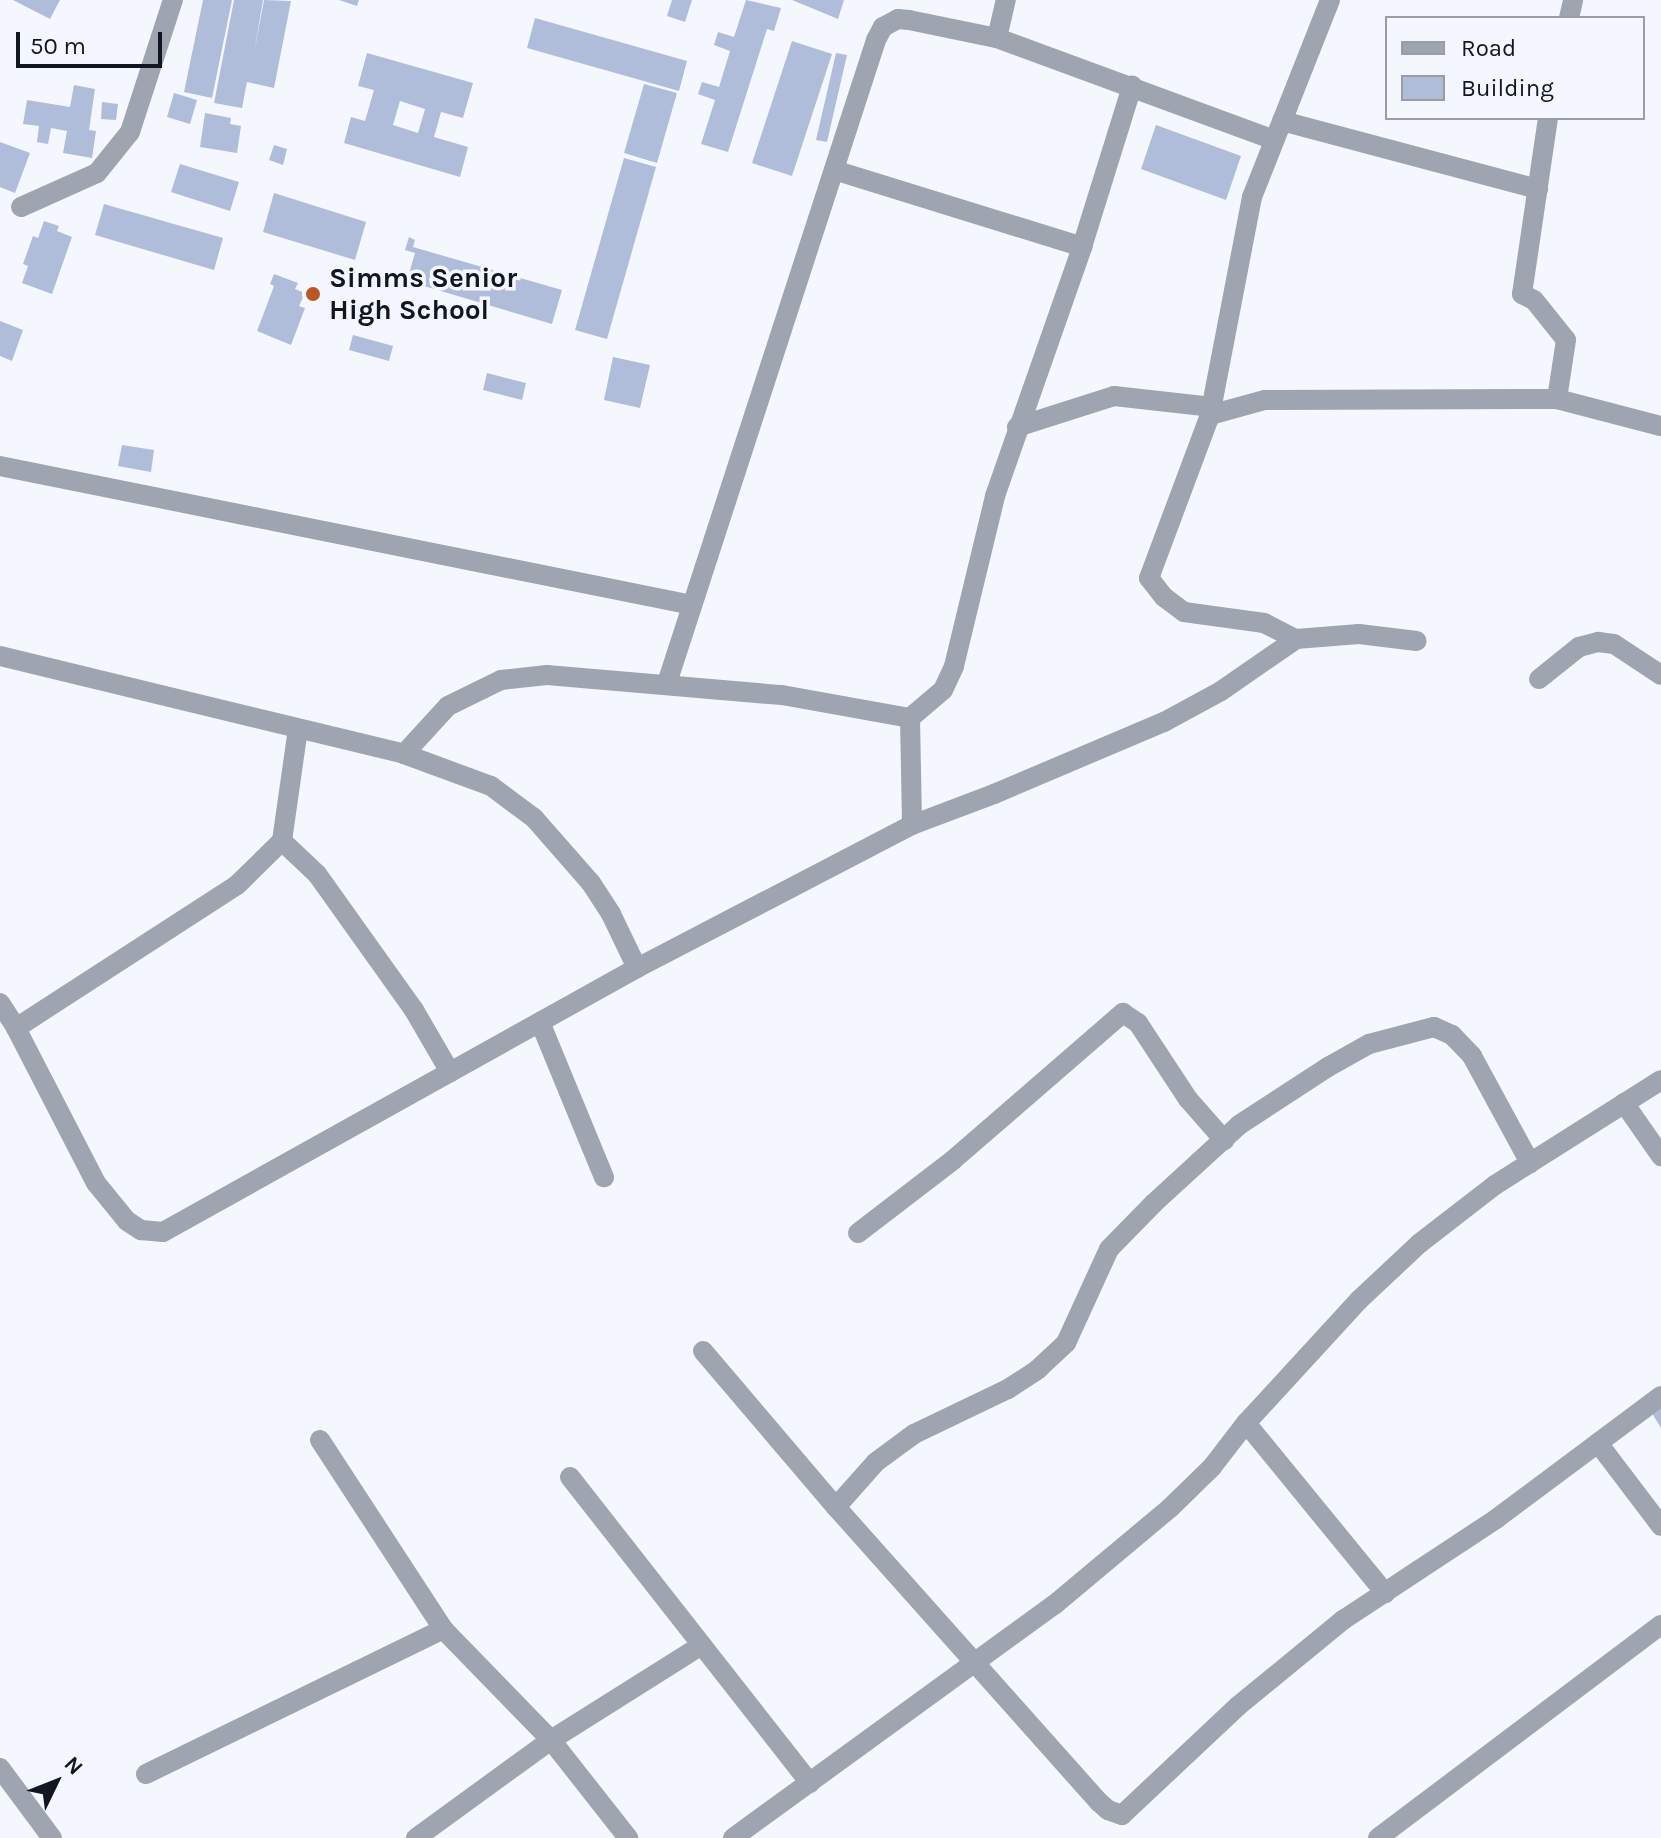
<!DOCTYPE html>
<html>
<head>
<meta charset="utf-8">
<style>
	body { margin:0 }
	#map { position:relative; width:1661px; height:1838px; overflow:hidden; background:#f4f7fd; font-family:Karla,sans-serif }
	div>[style] { position:absolute }
	[style*='--x'] { left:calc(var(--x)*1px); top:calc(var(--y)*1px); width:calc(var(--w)*1px); rotate:calc(var(--a)*1deg) }
	.building>* { inset:0; background:#b0bdda }
	.minor>* { height:20px; margin:-10px; padding:0 10px; transform-origin:10px; border-radius:10px; background:#9fa4b1 }
	.dots>* { width:22px; height:22px; translate:-50% -50%; box-sizing:border-box; border:4px solid #f4f7fd; border-radius:50% }
	span { translate:-50% -50%; white-space:nowrap; text-align:center; line-height:1.15; -webkit-text-stroke:7px #f4f7fd; paint-order:stroke }
	.poi-label { font-size:28px; color:#111620; font-weight:700 }
	.left { translate:0 -50%; text-align:left }
	.legend { position:absolute; left:1385px; top:16px; width:260px; height:104px; box-sizing:border-box; background:#f4f7fd; border:2px solid #999da5; margin:0; padding:10px 14px; list-style:none; font-size:24px; color:#111620 }
	.legend li { display:flex; align-items:center; gap:16px; height:40px }
	.legend b { width:40px; border:2px solid #999da5 }
	.north { position:absolute; left:16px; top:1742px; width:80px; height:80px; -webkit-text-stroke:6px #f4f7fd; paint-order:stroke; rotate:47deg; font-size:22px; font-weight:700; line-height:32px; text-align:center; color:#111620 }
	.north::after { content:''; display:block; margin:auto; width:28px; height:36px; background:#111620; clip-path:polygon(50% 0,100% 100%,50% 72%,0 100%) }
	.scale { position:absolute; left:16px; top:32px; width:146px; height:36px; box-sizing:border-box; border:4px solid #111620; border-top:0; padding-left:10px; font-size:24px; line-height:28px; white-space:nowrap; color:#111620; -webkit-text-stroke:6px #f4f7fd; paint-order:stroke }
</style>
</head>
<body>
<div id="map">
	<div class="building">
		<div style="clip-path:polygon(13px 0,60px 0,50px 19px)"></div>
		<div style="clip-path:polygon(203px 0,232px 0,212px 98px,184px 92px)"></div>
		<div style="clip-path:polygon(234px 0,263px 0,254px 53px,264px 0,291px 1px,274px 88px,247px 82px,242px 108px,214px 103px)"></div>
		<div style="clip-path:polygon(339px 0,359px 0,357px 6px)"></div>
		<div style="clip-path:polygon(672px 0,692px 0,685px 22px,667px 16px)"></div>
		<div style="clip-path:polygon(746px 0,781px 8px,774px 31px,767px 29px,728px 152px,701px 144px,715px 100px,698px 94px,702px 82px,719px 87px,730px 51px,714px 45px,718px 32px,734px 37px)"></div>
		<div style="clip-path:polygon(792px 0,844px 0,838px 19px)"></div>
		<div style="clip-path:polygon(535px 18px,687px 61px,679px 91px,527px 48px)"></div>
		<div style="clip-path:polygon(792px 41px,832px 54px,792px 176px,752px 163px)"></div>
		<div style="clip-path:polygon(evenodd,367px 53px,473px 83px,463px 118px,441px 112px,434px 137px,468px 147px,460px 177px,344px 143px,351px 117px,365px 121px,374px 90px,358px 86px,367px 53px,400px 101px,425px 109px,418px 133px,393px 125px,400px 101px)"></div>
		<div style="clip-path:polygon(836px 53px,847px 55px,827px 142px,816px 140px)"></div>
		<div style="clip-path:polygon(644px 84px,677px 93px,657px 163px,624px 153px)"></div>
		<div style="clip-path:polygon(74px 85px,95px 89px,89px 130px,96px 131px,92px 158px,63px 153px,67px 131px,51px 128px,48px 144px,37px 142px,39px 126px,23px 124px,27px 100px,70px 107px)"></div>
		<div style="clip-path:polygon(174px 93px,197px 100px,190px 124px,167px 117px)"></div>
		<div style="clip-path:polygon(102px 102px,118px 104px,116px 120px,101px 119px)"></div>
		<div style="clip-path:polygon(205px 113px,231px 118px,230px 124px,241px 126px,237px 153px,200px 147px)"></div>
		<div style="clip-path:polygon(1156px 125px,1241px 156px,1226px 200px,1141px 169px)"></div>
		<div style="clip-path:polygon(0 142px,30px 153px,15px 193px,0 187px)"></div>
		<div style="clip-path:polygon(274px 145px,287px 149px,283px 165px,269px 160px)"></div>
		<div style="clip-path:polygon(624px 158px,656px 167px,607px 339px,575px 330px)"></div>
		<div style="clip-path:polygon(180px 164px,239px 182px,230px 211px,171px 192px)"></div>
		<div style="clip-path:polygon(274px 193px,366px 222px,355px 260px,263px 232px)"></div>
		<div style="clip-path:polygon(104px 204px,223px 238px,214px 270px,95px 235px)"></div>
		<div style="clip-path:polygon(44px 221px,59px 226px,57px 231px,72px 237px,52px 294px,22px 283px,28px 266px,23px 264px,33px 236px,38px 238px)"></div>
		<div style="clip-path:polygon(409px 237px,415px 240px,413px 247px,562px 290px,552px 324px,407px 281px,415px 253px,405px 250px)"></div>
		<div style="clip-path:polygon(274px 274px,298px 283px,295px 289px,305px 293px,299px 306px,305px 308px,291px 345px,257px 331px,274px 286px,270px 284px)"></div>
		<div style="clip-path:polygon(0 321px,23px 330px,12px 361px,0 356px)"></div>
		<div style="clip-path:polygon(353px 335px,393px 346px,389px 361px,349px 350px)"></div>
		<div style="clip-path:polygon(613px 357px,650px 365px,640px 408px,604px 400px)"></div>
		<div style="clip-path:polygon(487px 373px,526px 383px,522px 400px,483px 390px)"></div>
		<div style="clip-path:polygon(122px 445px,154px 450px,151px 472px,118px 466px)"></div>
		<div style="clip-path:polygon(1661px 1403px,1661px 1428px,1650px 1410px)"></div>
	</div>
	<div class="minor">
		<div style="--x:1330;--y:0;--w:212;--a:111.6"></div>
		<div style="--x:1252;--y:197;--w:222;--a:100.9"></div>
		<div style="--x:1210;--y:415;--w:174;--a:110.5"></div>
		<div style="--x:1149;--y:578;--w:24;--a:52"></div>
		<div style="--x:1164;--y:597;--w:25;--a:37"></div>
		<div style="--x:1184;--y:612;--w:81;--a:7.8"></div>
		<div style="--x:1264;--y:623;--w:36;--a:27"></div>
		<div style="--x:1296;--y:639;--w:63;--a:-4.5"></div>
		<div style="--x:1359;--y:634;--w:58;--a:6.9"></div>
		<div style="--x:1569;--y:18;--w:18;--a:-77"></div>
		<div style="--x:997;--y:38;--w:39;--a:-77"></div>
		<div style="--x:1548;--y:118;--w:178;--a:98.4"></div>
		<div style="--x:1522;--y:294;--w:13;--a:27"></div>
		<div style="--x:1534;--y:300;--w:51;--a:51.3"></div>
		<div style="--x:1566;--y:340;--w:60;--a:98.7"></div>
		<div style="--x:1282;--y:121;--w:265;--a:14.9"></div>
		<div style="--x:834;--y:170;--w:260;--a:17.2"></div>
		<div style="--x:21;--y:207;--w:83;--a:-24.1"></div>
		<div style="--x:97;--y:173;--w:53;--a:-51.2"></div>
		<div style="--x:130;--y:132;--w:139;--a:-72"></div>
		<div style="--x:1210;--y:415;--w:57;--a:-15.3"></div>
		<div style="--x:1265;--y:400;--w:292;--a:-0.2"></div>
		<div style="--x:1557;--y:399;--w:107;--a:14.6"></div>
		<div style="--x:1017;--y:427;--w:102;--a:-17.7"></div>
		<div style="--x:1114;--y:396;--w:99;--a:6.4"></div>
		<div style="--x:0;--y:466;--w:706;--a:11.36"></div>
		<div style="--x:0;--y:656;--w:416;--a:13.6"></div>
		<div style="--x:404;--y:754;--w:93;--a:20.2"></div>
		<div style="--x:491;--y:786;--w:54;--a:36.7"></div>
		<div style="--x:534;--y:818;--w:86;--a:48.8"></div>
		<div style="--x:591;--y:883;--w:37;--a:57"></div>
		<div style="--x:611;--y:914;--w:60;--a:64.3"></div>
		<div style="--x:1539;--y:679;--w:51;--a:-38.7"></div>
		<div style="--x:1579;--y:647;--w:20;--a:-15"></div>
		<div style="--x:1598;--y:642;--w:16;--a:7"></div>
		<div style="--x:1614;--y:644;--w:56;--a:33.4"></div>
		<div style="--x:667;--y:683;--w:676;--a:-71.99"></div>
		<div style="--x:876;--y:40;--w:15;--a:-62"></div>
		<div style="--x:883;--y:27;--w:17;--a:-28"></div>
		<div style="--x:898;--y:19;--w:11;--a:5"></div>
		<div style="--x:909;--y:20;--w:90;--a:11.6"></div>
		<div style="--x:997;--y:38;--w:295;--a:20.2"></div>
		<div style="--x:910;--y:718;--w:43;--a:-40.3"></div>
		<div style="--x:943;--y:690;--w:26;--a:-65"></div>
		<div style="--x:954;--y:666;--w:175;--a:-76.4"></div>
		<div style="--x:995;--y:496;--w:264;--a:-70.7"></div>
		<div style="--x:1082;--y:247;--w:169;--a:-72.7"></div>
		<div style="--x:404;--y:754;--w:65;--a:-47.5"></div>
		<div style="--x:448;--y:706;--w:59;--a:-26.1"></div>
		<div style="--x:501;--y:680;--w:46;--a:-6.2"></div>
		<div style="--x:547;--y:675;--w:236;--a:4.9"></div>
		<div style="--x:782;--y:695;--w:130;--a:10.2"></div>
		<div style="--x:910;--y:718;--w:107;--a:88.9"></div>
		<div style="--x:282;--y:841;--w:48;--a:43.3"></div>
		<div style="--x:317;--y:874;--w:167;--a:54.5"></div>
		<div style="--x:414;--y:1010;--w:72;--a:59.9"></div>
		<div style="--x:0;--y:1003;--w:30;--a:57"></div>
		<div style="--x:16;--y:1028;--w:174;--a:62.7"></div>
		<div style="--x:96;--y:1183;--w:49;--a:50.8"></div>
		<div style="--x:127;--y:1221;--w:17;--a:33"></div>
		<div style="--x:141;--y:1230;--w:22;--a:5"></div>
		<div style="--x:163;--y:1232;--w:543;--a:-29.12"></div>
		<div style="--x:637;--y:968;--w:310;--a:-27.5"></div>
		<div style="--x:912;--y:825;--w:88;--a:-20.7"></div>
		<div style="--x:994;--y:794;--w:185;--a:-23"></div>
		<div style="--x:1164;--y:722;--w:65;--a:-28.5"></div>
		<div style="--x:1221;--y:691;--w:91;--a:-34.7"></div>
		<div style="--x:540;--y:1022;--w:168;--a:67.6"></div>
		<div style="--x:16;--y:1028;--w:263;--a:-32.9"></div>
		<div style="--x:237;--y:885;--w:63;--a:-44.4"></div>
		<div style="--x:282;--y:841;--w:113;--a:-81.9"></div>
		<div style="--x:1624;--y:1103;--w:65;--a:55.1"></div>
		<div style="--x:858;--y:1233;--w:120;--a:-37.5"></div>
		<div style="--x:953;--y:1160;--w:225;--a:-40.9"></div>
		<div style="--x:1123;--y:1013;--w:18;--a:34"></div>
		<div style="--x:1138;--y:1023;--w:91;--a:56.7"></div>
		<div style="--x:1188;--y:1099;--w:55;--a:48.7"></div>
		<div style="--x:703;--y:1351;--w:205;--a:49.6"></div>
		<div style="--x:836;--y:1507;--w:395;--a:48.3"></div>
		<div style="--x:1099;--y:1802;--w:12;--a:42"></div>
		<div style="--x:1108;--y:1810;--w:15;--a:20"></div>
		<div style="--x:1122;--y:1815;--w:159;--a:-43.2"></div>
		<div style="--x:1238;--y:1706;--w:136;--a:-39.3"></div>
		<div style="--x:1343;--y:1620;--w:183;--a:-33.4"></div>
		<div style="--x:1496;--y:1519;--w:206;--a:-36.7"></div>
		<div style="--x:1246;--y:1423;--w:220;--a:50.7"></div>
		<div style="--x:320;--y:1440;--w:225;--a:56.9"></div>
		<div style="--x:443;--y:1629;--w:155;--a:45.8"></div>
		<div style="--x:551;--y:1740;--w:125;--a:51.8"></div>
		<div style="--x:1598;--y:1443;--w:104;--a:52.8"></div>
		<div style="--x:570;--y:1477;--w:389;--a:51.9"></div>
		<div style="--x:836;--y:1507;--w:60;--a:-48.4"></div>
		<div style="--x:876;--y:1462;--w:47;--a:-36.4"></div>
		<div style="--x:914;--y:1434;--w:104;--a:-25.6"></div>
		<div style="--x:1008;--y:1389;--w:35;--a:-33"></div>
		<div style="--x:1037;--y:1370;--w:40;--a:-43"></div>
		<div style="--x:1066;--y:1343;--w:103;--a:-65.4"></div>
		<div style="--x:1109;--y:1249;--w:64;--a:-45.6"></div>
		<div style="--x:1154;--y:1203;--w:115;--a:-42.5"></div>
		<div style="--x:1239;--y:1125;--w:106;--a:-33.1"></div>
		<div style="--x:1328;--y:1067;--w:47;--a:-29.3"></div>
		<div style="--x:1369;--y:1044;--w:67;--a:-14.7"></div>
		<div style="--x:1434;--y:1027;--w:20;--a:24"></div>
		<div style="--x:1452;--y:1035;--w:29;--a:46"></div>
		<div style="--x:1472;--y:1056;--w:122;--a:61.5"></div>
		<div style="--x:0;--y:1768;--w:87;--a:53.4"></div>
		<div style="--x:146;--y:1774;--w:331;--a:-26"></div>
		<div style="--x:416;--y:1838;--w:167;--a:-36"></div>
		<div style="--x:551;--y:1740;--w:178;--a:-32.2"></div>
		<div style="--x:733;--y:1838;--w:397;--a:-36"></div>
		<div style="--x:1054;--y:1605;--w:151;--a:-39.9"></div>
		<div style="--x:1170;--y:1508;--w:59;--a:-44.3"></div>
		<div style="--x:1212;--y:1467;--w:56;--a:-52.3"></div>
		<div style="--x:1246;--y:1423;--w:167;--a:-47.4"></div>
		<div style="--x:1359;--y:1300;--w:83;--a:-43.1"></div>
		<div style="--x:1420;--y:1243;--w:95;--a:-37.7"></div>
		<div style="--x:1495;--y:1185;--w:196;--a:-32.3"></div>
		<div style="--x:1378;--y:1838;--w:354;--a:-37"></div>
	</div>
	<div class="dots">
		<div style="left:313px;top:294px;background:#bb5625"></div>
	</div>
	<div class="poi-label">
		<span class="left" style="left:329px;top:294px">Simms Senior<br>High School</span>
	</div>
	<ul class="legend">
	<li><b style="height:10px;background:#9fa4b1"></b>Road</li>
	<li><b style="height:22px;background:#b0bdda"></b>Building</li>
	</ul>
	<div class="north">N</div>
	<div class="scale">50 m</div>
</div>
</body>
</html>
